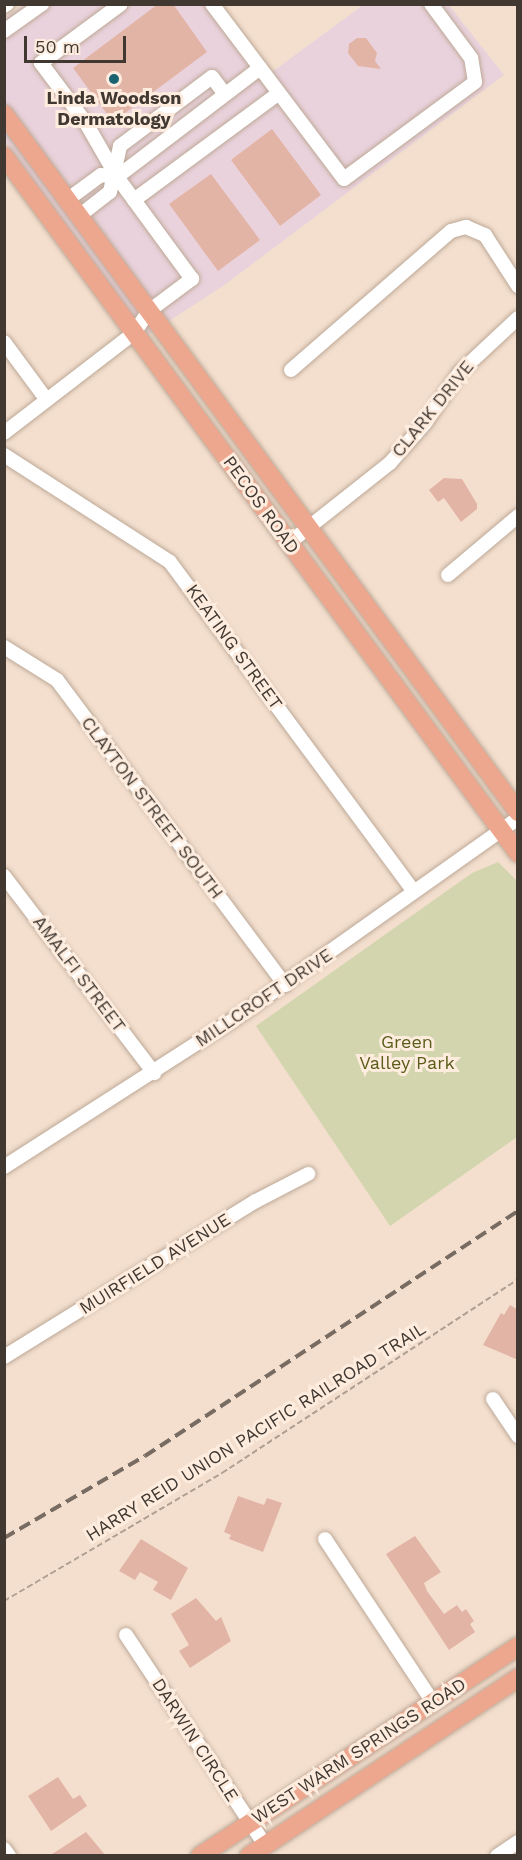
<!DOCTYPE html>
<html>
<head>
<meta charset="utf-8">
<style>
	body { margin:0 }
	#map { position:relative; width:522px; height:1860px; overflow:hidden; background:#f4dfce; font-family:"Work Sans",sans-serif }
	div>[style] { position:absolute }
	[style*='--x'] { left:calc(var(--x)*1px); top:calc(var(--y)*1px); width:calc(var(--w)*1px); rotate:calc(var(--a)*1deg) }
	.commercial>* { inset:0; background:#ead2dc }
	.green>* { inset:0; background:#d2d5ae }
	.building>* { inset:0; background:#e2b4a6 }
	.path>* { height:2px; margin-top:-1px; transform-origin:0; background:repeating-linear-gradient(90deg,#b0a093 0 6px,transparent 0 9px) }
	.roads { filter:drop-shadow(0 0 2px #bda998) drop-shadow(0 0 2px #bda998) }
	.minor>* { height:14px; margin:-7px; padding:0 7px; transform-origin:7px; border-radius:7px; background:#fff }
	.major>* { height:18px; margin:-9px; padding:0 9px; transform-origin:9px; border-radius:9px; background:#eda78f }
	.rail>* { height:4px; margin-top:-2px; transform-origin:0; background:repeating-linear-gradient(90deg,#786c62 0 12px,transparent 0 18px) }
	.dots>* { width:16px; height:16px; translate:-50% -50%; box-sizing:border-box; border:3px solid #feeddf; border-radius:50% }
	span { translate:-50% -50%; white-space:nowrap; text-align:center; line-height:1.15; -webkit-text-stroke:6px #feeddf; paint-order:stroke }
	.poi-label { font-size:18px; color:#403831; font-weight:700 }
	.street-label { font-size:18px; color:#403831 }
	.park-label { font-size:18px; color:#5a5c1a }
	.frame { position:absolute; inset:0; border:6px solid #403831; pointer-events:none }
	.scale { position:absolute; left:24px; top:36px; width:102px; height:27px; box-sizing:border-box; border:3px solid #403831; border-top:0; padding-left:8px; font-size:18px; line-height:21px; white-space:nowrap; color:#403831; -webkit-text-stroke:4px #feeddf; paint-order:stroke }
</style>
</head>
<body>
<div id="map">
	<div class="commercial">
		<div style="clip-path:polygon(24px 5px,204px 5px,261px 80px,363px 5px,449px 5px,504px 75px,223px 286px,146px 336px,5px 141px,4px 18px)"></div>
	</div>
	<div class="green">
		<div style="clip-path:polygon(498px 862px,517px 881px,517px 1137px,390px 1226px,256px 1026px,472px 873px)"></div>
	</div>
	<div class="building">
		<div style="clip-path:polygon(158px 4px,173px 4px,207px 52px,113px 122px,73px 68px)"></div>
		<div style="clip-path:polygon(357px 38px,366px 38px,377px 53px,375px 61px,381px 69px,358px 66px,348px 53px,349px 44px)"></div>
		<div style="clip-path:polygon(272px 129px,321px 195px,280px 226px,231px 160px)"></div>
		<div style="clip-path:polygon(211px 174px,260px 240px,218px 271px,169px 204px)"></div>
		<div style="clip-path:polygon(444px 478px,462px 479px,477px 504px,477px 509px,461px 522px,444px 498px,438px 502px,429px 490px)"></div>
		<div style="clip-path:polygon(510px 1305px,518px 1310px,518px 1360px,483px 1345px,501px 1313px,504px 1315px)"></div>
		<div style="clip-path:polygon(238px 1496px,264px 1505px,267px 1498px,282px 1503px,263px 1552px,229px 1539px,231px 1535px,224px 1532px)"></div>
		<div style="clip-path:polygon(415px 1536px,441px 1572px,424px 1583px,427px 1591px,444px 1614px,457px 1605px,462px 1612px,466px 1609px,474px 1621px,470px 1624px,475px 1632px,449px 1650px,386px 1554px)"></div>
		<div style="clip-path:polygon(141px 1539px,188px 1568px,171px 1600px,153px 1590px,158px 1582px,140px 1572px,135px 1580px,119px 1571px)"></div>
		<div style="clip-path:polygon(196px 1598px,216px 1621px,221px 1617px,231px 1641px,190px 1668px,179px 1651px,189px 1645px,171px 1614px)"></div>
		<div style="clip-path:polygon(58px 1777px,73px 1799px,80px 1795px,87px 1806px,51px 1831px,28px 1796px)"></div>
		<div style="clip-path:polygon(86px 1832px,106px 1856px,49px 1856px,63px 1847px)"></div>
	</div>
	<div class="path">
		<div style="--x:4;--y:1601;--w:253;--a:-30.4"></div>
		<div style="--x:222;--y:1473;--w:354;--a:-33.2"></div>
	</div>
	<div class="roads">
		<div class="minor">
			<div style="--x:212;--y:4;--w:219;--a:53"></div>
			<div style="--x:344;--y:179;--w:163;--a:-36.5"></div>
			<div style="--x:475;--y:82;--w:24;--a:-99"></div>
			<div style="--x:471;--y:58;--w:67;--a:-126.5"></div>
			<div style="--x:4;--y:6;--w:4;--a:-34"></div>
			<div style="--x:4;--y:31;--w:47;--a:-35.4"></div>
			<div style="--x:67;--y:200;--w:42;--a:-36.3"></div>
			<div style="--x:101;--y:175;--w:16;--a:7"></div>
			<div style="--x:117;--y:177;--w:180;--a:-37.3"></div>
			<div style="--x:134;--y:200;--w:180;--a:-36.4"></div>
			<div style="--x:79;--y:216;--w:39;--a:-38"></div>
			<div style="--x:110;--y:192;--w:47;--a:-77.7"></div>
			<div style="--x:120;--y:146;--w:115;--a:-36.9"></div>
			<div style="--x:212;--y:77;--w:21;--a:53"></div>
			<div style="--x:4;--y:342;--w:71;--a:53.6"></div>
			<div style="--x:291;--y:370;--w:212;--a:-41"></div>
			<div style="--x:451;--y:231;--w:16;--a:-15"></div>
			<div style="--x:466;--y:227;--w:21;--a:23"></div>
			<div style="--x:485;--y:235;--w:61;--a:57.1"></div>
			<div style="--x:4;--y:433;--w:164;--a:-37.6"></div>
			<div style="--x:134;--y:333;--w:27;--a:-56"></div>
			<div style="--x:149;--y:311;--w:54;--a:-36.7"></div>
			<div style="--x:192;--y:279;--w:127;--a:-126.3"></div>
			<div style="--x:117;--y:177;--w:62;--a:-119.9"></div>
			<div style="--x:86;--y:123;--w:75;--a:-126.9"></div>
			<div style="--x:41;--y:63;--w:99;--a:-36.4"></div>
			<div style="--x:4;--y:455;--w:197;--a:32.8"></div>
			<div style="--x:170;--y:562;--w:410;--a:53.5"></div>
			<div style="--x:289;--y:543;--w:129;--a:-38.4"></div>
			<div style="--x:390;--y:463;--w:53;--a:-48.8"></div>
			<div style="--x:425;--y:423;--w:62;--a:-55.5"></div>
			<div style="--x:460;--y:372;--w:79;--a:-43"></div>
			<div style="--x:448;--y:575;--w:92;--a:-40.1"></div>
			<div style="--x:4;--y:647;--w:62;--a:31.9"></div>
			<div style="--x:57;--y:680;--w:381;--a:53.2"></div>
			<div style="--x:4;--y:876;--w:248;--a:52.7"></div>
			<div style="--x:4;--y:1167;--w:276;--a:-32.7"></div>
			<div style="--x:236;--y:1018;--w:346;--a:-35.3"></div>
			<div style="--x:4;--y:1357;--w:296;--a:-31.8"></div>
			<div style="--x:256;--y:1201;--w:59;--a:-27.4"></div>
			<div style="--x:493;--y:1399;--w:45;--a:56"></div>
			<div style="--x:325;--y:1539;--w:196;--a:56.5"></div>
			<div style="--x:126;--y:1635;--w:252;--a:56.5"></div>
			<div style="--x:4;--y:1849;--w:9;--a:54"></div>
			<div style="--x:497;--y:1856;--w:25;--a:-34"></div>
		</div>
		<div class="major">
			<div style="--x:4;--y:114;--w:867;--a:53.63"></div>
			<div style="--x:4;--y:156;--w:866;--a:53.59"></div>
			<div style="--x:200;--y:1856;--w:381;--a:-33.4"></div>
			<div style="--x:249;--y:1856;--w:323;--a:-33.5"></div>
		</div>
	</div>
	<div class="rail">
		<div style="--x:4;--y:1538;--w:163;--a:-30.2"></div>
		<div style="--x:145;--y:1456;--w:446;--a:-33.3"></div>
	</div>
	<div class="dots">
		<div style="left:114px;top:79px;background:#1a6371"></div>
	</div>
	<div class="poi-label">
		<span style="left:114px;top:109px">Linda Woodson<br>Dermatology</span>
	</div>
	<div class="street-label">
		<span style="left:433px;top:409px;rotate:-51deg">CLARK DRIVE</span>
		<span style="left:261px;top:505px;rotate:54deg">PECOS ROAD</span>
		<span style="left:234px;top:647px;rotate:54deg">KEATING STREET</span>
		<span style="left:152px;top:808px;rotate:53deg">CLAYTON STREET SOUTH</span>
		<span style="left:79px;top:974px;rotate:53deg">AMALFI STREET</span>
		<span style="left:264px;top:998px;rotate:-34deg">MILLCROFT DRIVE</span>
		<span style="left:155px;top:1264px;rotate:-32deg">MUIRFIELD AVENUE</span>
		<span style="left:256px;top:1432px;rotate:-32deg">HARRY REID UNION PACIFIC RAILROAD TRAIL</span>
		<span style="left:195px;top:1740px;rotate:57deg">DARWIN CIRCLE</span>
		<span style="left:359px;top:1751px;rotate:-33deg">WEST WARM SPRINGS ROAD</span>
	</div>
	<div class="park-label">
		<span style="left:407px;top:1053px">Green<br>Valley Park</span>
	</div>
	<div class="frame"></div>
	<div class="scale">50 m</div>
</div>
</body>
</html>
